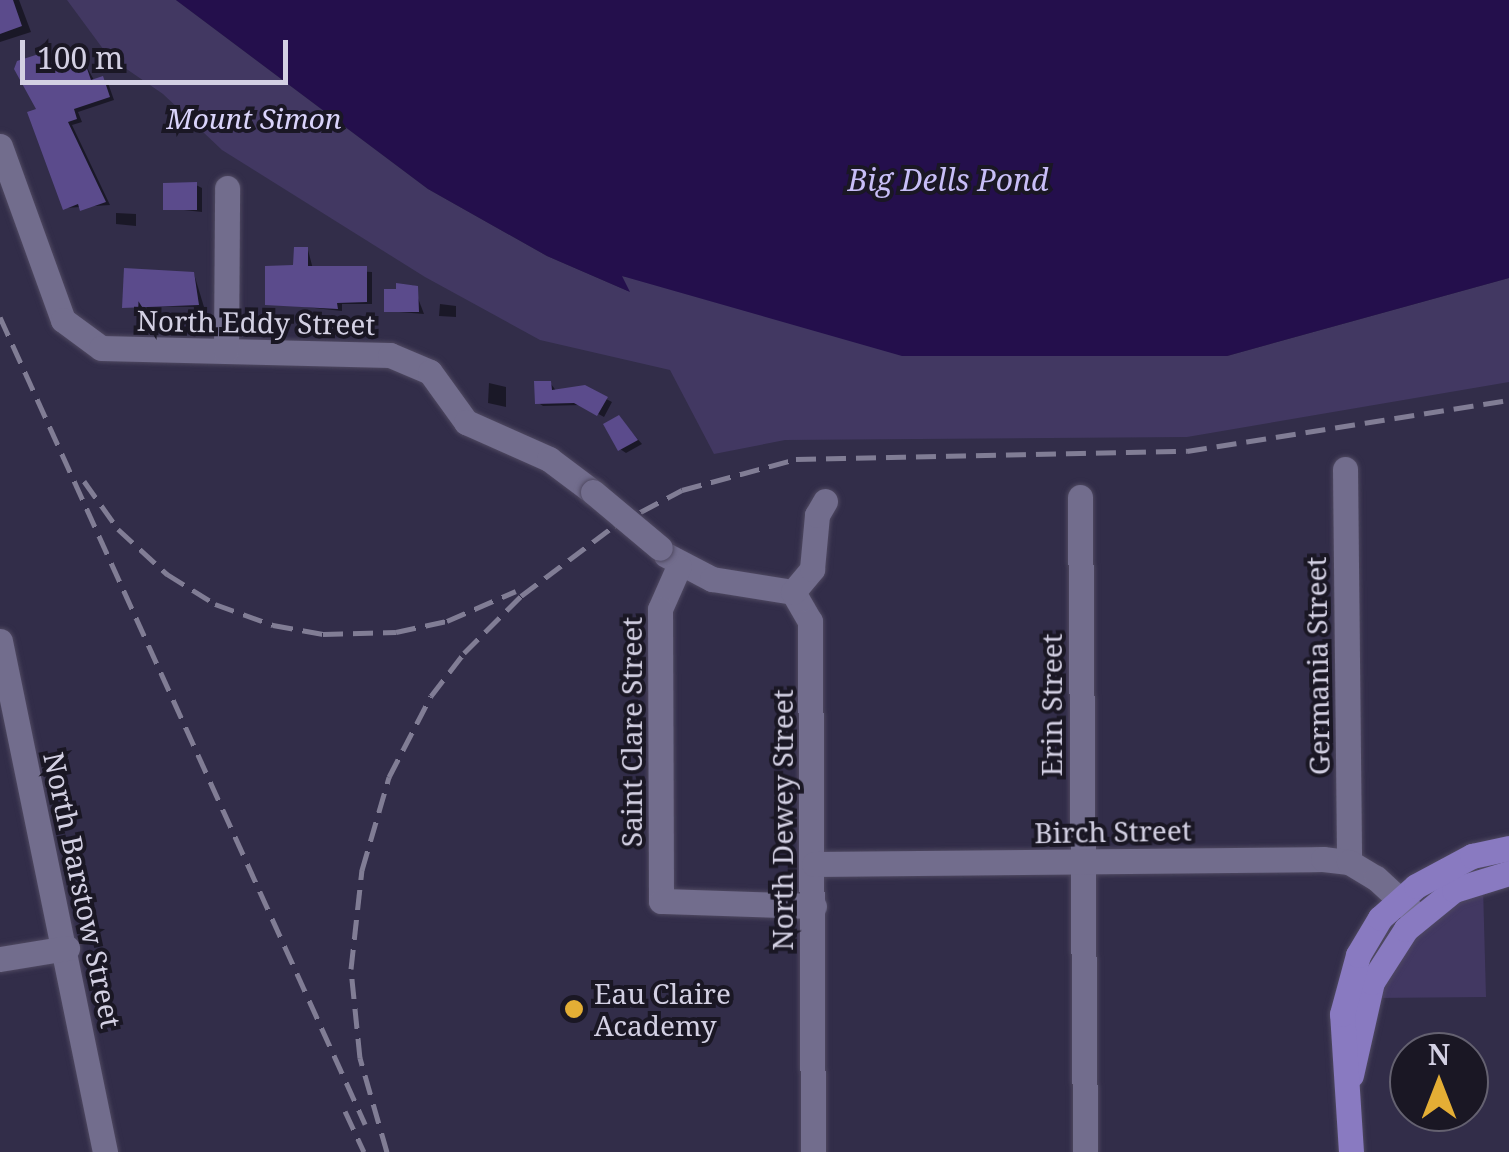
<!DOCTYPE html>
<html>
<head>
<meta charset="utf-8">
<style>
	body { margin:0 }
	#map { position:relative; width:1509px; height:1152px; overflow:hidden; background:#322d49; font-family:"Noto Serif",serif }
	div>[style] { position:absolute }
	[style*='--x'] { left:calc(var(--x)*1px); top:calc(var(--y)*1px); width:calc(var(--w)*1px); rotate:calc(var(--a)*1deg) }
	.green>* { inset:0; background:#423862 }
	.water>* { inset:0; background:#240f4c }
	.shadow>* { inset:0; background:#0007 }
	.building>* { inset:0; background:#5b4b8c }
	.roads { filter:drop-shadow(0 0 2px #4f4961) drop-shadow(0 0 2px #4f4961) }
	.minor>* { height:25px; margin:-12.5px; padding:0 12.5px; transform-origin:12.5px; border-radius:12.5px; background:#726d8d }
	.major>* { height:25px; margin:-12.5px; padding:0 12.5px; transform-origin:12.5px; border-radius:12.5px; background:#897ac1 }
	.rail>* { height:5px; margin-top:-2.5px; transform-origin:0; background:repeating-linear-gradient(90deg,#817d95 0 20px,transparent 0 30px) }
	.bridges { filter:drop-shadow(0 0 2px #4f4961) drop-shadow(0 0 2px #4f4961) }
	.minor-bridge>* { height:25px; margin:-12.5px; padding:0 12.5px; transform-origin:12.5px; border-radius:12.5px; background:#726d8d }
	.dots>* { width:28px; height:28px; translate:-50% -50%; box-sizing:border-box; border:5px solid #1a1724; border-radius:50% }
	span { translate:-50% -50%; white-space:nowrap; text-align:center; line-height:1.15; -webkit-text-stroke:8px #1a1724; paint-order:stroke }
	.park-label { font-size:28px; color:#dad4fb; font-style:italic }
	.street-label { font-size:28px; color:#d3d0e3 }
	.poi-label { font-size:28px; color:#d3d0e3 }
	.left { translate:0 -50%; text-align:left }
	.water-label { font-size:30px; color:#c8bef7; font-style:italic }
	.north { position:absolute; left:1389px; top:1032px; width:100px; height:100px; box-sizing:border-box; background:#1a1724; border:2px solid #646170; border-radius:50%; rotate:0deg; font-size:28px; font-weight:700; line-height:40px; text-align:center; color:#d3d0e3 }
	.north::after { content:''; display:block; margin:auto; width:35px; height:45px; background:#e4ae35; clip-path:polygon(50% 0,100% 100%,50% 72%,0 100%) }
	.scale { position:absolute; left:20px; top:40px; width:268px; height:45px; box-sizing:border-box; border:5px solid #d3d0e3; border-top:0; padding-left:12px; font-size:30px; line-height:35px; white-space:nowrap; color:#d3d0e3; -webkit-text-stroke:8px #1a1724; paint-order:stroke }
</style>
</head>
<body>
<div id="map">
	<div class="green">
		<div style="clip-path:polygon(67px 0,176px 0,428px 189px,547px 256px,628px 291px,621px 276px,1227px 356px,1509px 278px,1509px 382px,1187px 437px,785px 440px,714px 454px,670px 370px,540px 340px,425px 277px,222px 150px,163px 94px,109px 57px)"></div>
		<div style="clip-path:polygon(1483px 887px,1486px 997px,1374px 998px,1425px 920px)"></div>
	</div>
	<div class="water">
		<div style="clip-path:polygon(176px 0,1509px 0,1509px 278px,1227px 356px,902px 356px,622px 276px,630px 292px,547px 256px,428px 189px)"></div>
	</div>
	<div class="shadow">
		<div style="clip-path:polygon(0 0,19px 0,31px 32px,0 42px)"></div>
		<div style="clip-path:polygon(41px 56px,51px 70px,83px 60px,95px 82px,108px 83px,114px 100px,78px 112px,82px 122px,72px 125px,110px 205px,65px 208px,39px 110px)"></div>
		<div style="clip-path:polygon(196px 185px,202px 188px,202px 212px,166px 208px)"></div>
		<div style="clip-path:polygon(116px 213px,136px 214px,136px 226px,116px 224px)"></div>
		<div style="clip-path:polygon(308px 250px,313px 269px,372px 272px,372px 304px,342px 304px,342px 311px,268px 303px)"></div>
		<div style="clip-path:polygon(194px 274px,204px 307px,125px 306px)"></div>
		<div style="clip-path:polygon(413px 285px,424px 314px,387px 311px)"></div>
		<div style="clip-path:polygon(440px 304px,456px 306px,456px 317px,439px 316px)"></div>
		<div style="clip-path:polygon(489px 383px,506px 387px,506px 407px,488px 403px)"></div>
		<div style="clip-path:polygon(551px 384px,557px 392px,585px 388px,612px 402px,604px 417px,582px 405px,543px 406px,537px 402px)"></div>
		<div style="clip-path:polygon(619px 418px,642px 444px,626px 453px,620px 449px)"></div>
	</div>
	<div class="building">
		<div style="clip-path:polygon(0 0,13px 0,22px 26px,0 34px)"></div>
		<div style="clip-path:polygon(42px 53px,47px 69px,83px 57px,91px 80px,103px 76px,110px 97px,74px 109px,77px 119px,68px 122px,106px 202px,80px 211px,78px 204px,63px 210px,27px 112px,36px 109px,14px 69px,17px 61px)"></div>
		<div style="clip-path:polygon(197px 182px,197px 210px,163px 210px,163px 183px)"></div>
		<div style="clip-path:polygon(294px 247px,308px 247px,308px 266px,367px 266px,367px 302px,337px 303px,338px 309px,265px 305px,265px 266px,293px 265px)"></div>
		<div style="clip-path:polygon(124px 268px,194px 272px,199px 305px,122px 308px)"></div>
		<div style="clip-path:polygon(396px 283px,418px 286px,419px 312px,384px 312px,384px 289px,396px 289px)"></div>
		<div style="clip-path:polygon(534px 381px,551px 381px,552px 390px,585px 385px,608px 397px,597px 416px,574px 403px,535px 404px)"></div>
		<div style="clip-path:polygon(619px 415px,638px 440px,618px 451px,603px 424px)"></div>
	</div>
	<div class="roads">
		<div class="minor">
			<div style="--x:0;--y:146;--w:185;--a:70.1"></div>
			<div style="--x:63;--y:320;--w:47;--a:36.4"></div>
			<div style="--x:101;--y:348;--w:289;--a:1.4"></div>
			<div style="--x:390;--y:355;--w:43;--a:23"></div>
			<div style="--x:430;--y:372;--w:62;--a:54.2"></div>
			<div style="--x:466;--y:422;--w:91;--a:24"></div>
			<div style="--x:549;--y:459;--w:55;--a:36.9"></div>
			<div style="--x:226;--y:351;--w:163;--a:-89.6"></div>
			<div style="--x:1345;--y:469;--w:393;--a:89.4"></div>
			<div style="--x:1080;--y:497;--w:655;--a:89.56"></div>
			<div style="--x:666;--y:555;--w:52;--a:27.6"></div>
			<div style="--x:712;--y:579;--w:82;--a:9.1"></div>
			<div style="--x:679;--y:566;--w:47;--a:113.8"></div>
			<div style="--x:660;--y:609;--w:292;--a:89.8"></div>
			<div style="--x:661;--y:901;--w:153;--a:1.9"></div>
			<div style="--x:793;--y:592;--w:34;--a:60"></div>
			<div style="--x:810;--y:621;--w:531;--a:89.68"></div>
			<div style="--x:793;--y:592;--w:30;--a:-50"></div>
			<div style="--x:812;--y:569;--w:54;--a:-84.7"></div>
			<div style="--x:817;--y:515;--w:16;--a:-60"></div>
			<div style="--x:0;--y:641;--w:522;--a:78.39"></div>
			<div style="--x:814;--y:864;--w:509;--a:-0.56"></div>
			<div style="--x:1323;--y:859;--w:26;--a:7"></div>
			<div style="--x:1349;--y:862;--w:31;--a:31"></div>
			<div style="--x:1376;--y:878;--w:53;--a:42.7"></div>
			<div style="--x:0;--y:959;--w:68;--a:-9.3"></div>
		</div>
		<div class="major">
			<div style="--x:1351;--y:1075;--w:95;--a:-77.3"></div>
			<div style="--x:1372;--y:982;--w:63;--a:-57.3"></div>
			<div style="--x:1406;--y:929;--w:62;--a:-39.1"></div>
			<div style="--x:1454;--y:890;--w:58;--a:-17.2"></div>
			<div style="--x:1351;--y:1152;--w:138;--a:-93.7"></div>
			<div style="--x:1342;--y:1014;--w:61;--a:-74.8"></div>
			<div style="--x:1358;--y:955;--w:43;--a:-59.3"></div>
			<div style="--x:1380;--y:918;--w:48;--a:-41.6"></div>
			<div style="--x:1416;--y:886;--w:64;--a:-28.2"></div>
			<div style="--x:1472;--y:856;--w:38;--a:-12"></div>
		</div>
	</div>
	<div class="rail">
		<div style="--x:0;--y:317;--w:886;--a:65.66"></div>
		<div style="--x:84;--y:481;--w:59;--a:54.7"></div>
		<div style="--x:118;--y:529;--w:67;--a:42.6"></div>
		<div style="--x:167;--y:574;--w:57;--a:32"></div>
		<div style="--x:215;--y:604;--w:62;--a:19.9"></div>
		<div style="--x:273;--y:625;--w:51;--a:10.2"></div>
		<div style="--x:323;--y:634;--w:73;--a:-1.6"></div>
		<div style="--x:396;--y:632;--w:52;--a:-12.2"></div>
		<div style="--x:447;--y:621;--w:75;--a:-23.5"></div>
		<div style="--x:345;--y:1111;--w:45;--a:65.1"></div>
		<div style="--x:387;--y:1152;--w:98;--a:-106"></div>
		<div style="--x:360;--y:1058;--w:89;--a:-95.8"></div>
		<div style="--x:351;--y:969;--w:100;--a:-83.7"></div>
		<div style="--x:362;--y:870;--w:97;--a:-73.8"></div>
		<div style="--x:389;--y:777;--w:91;--a:-62.6"></div>
		<div style="--x:431;--y:696;--w:54;--a:-52.5"></div>
		<div style="--x:464;--y:653;--w:81;--a:-45"></div>
		<div style="--x:521;--y:596;--w:116;--a:-37"></div>
		<div style="--x:614;--y:526;--w:77;--a:-27.9"></div>
		<div style="--x:682;--y:490;--w:118;--a:-15.2"></div>
		<div style="--x:796;--y:459;--w:391;--a:-1.2"></div>
		<div style="--x:1187;--y:451;--w:326;--a:-9"></div>
	</div>
	<div class="bridges">
		<div class="minor-bridge">
			<div style="--x:593;--y:492;--w:87;--a:39.9"></div>
		</div>
	</div>
	<div class="dots">
		<div style="left:574px;top:1009px;background:#e4ae35"></div>
	</div>
	<div class="park-label">
		<span style="left:254px;top:118px">Mount Simon</span>
	</div>
	<div class="street-label">
		<span style="left:256px;top:322px;rotate:1deg">North Eddy Street</span>
		<span style="left:1317px;top:666px;rotate:-91deg">Germania Street</span>
		<span style="left:1051px;top:705px;rotate:-90deg">Erin Street</span>
		<span style="left:631px;top:732px;rotate:-90deg">Saint Clare Street</span>
		<span style="left:782px;top:820px;rotate:-90deg">North Dewey Street</span>
		<span style="left:1113px;top:831px;rotate:-1deg">Birch Street</span>
		<span style="left:83px;top:890px;rotate:78deg">North Barstow Street</span>
	</div>
	<div class="poi-label">
		<span class="left" style="left:594px;top:1009px">Eau Claire<br>Academy</span>
	</div>
	<div class="water-label">
		<span style="left:948px;top:180px">Big Dells Pond</span>
	</div>
	<div class="north">N</div>
	<div class="scale">100 m</div>
</div>
</body>
</html>
